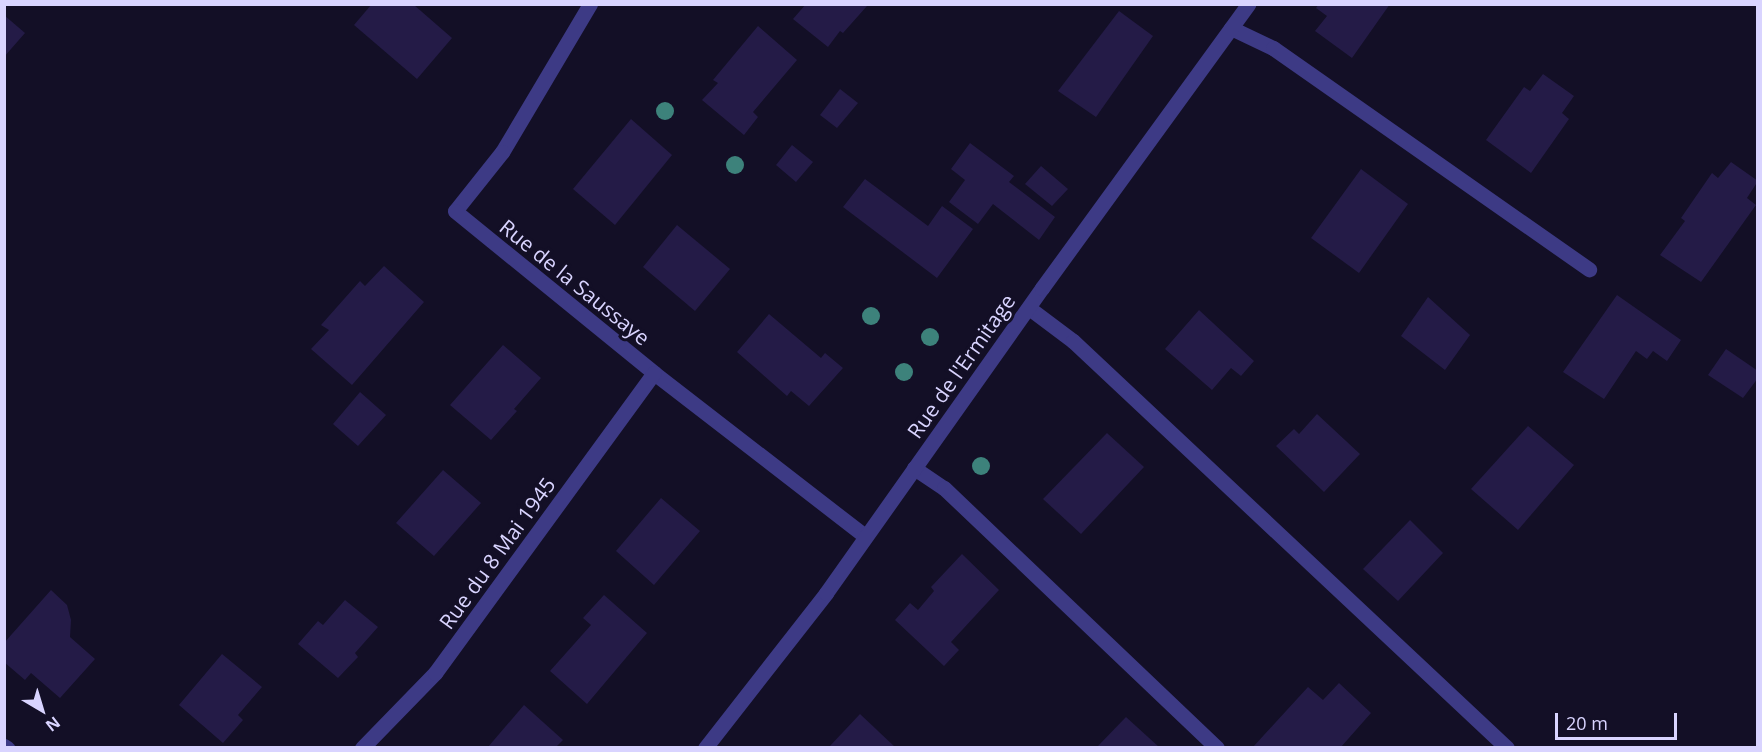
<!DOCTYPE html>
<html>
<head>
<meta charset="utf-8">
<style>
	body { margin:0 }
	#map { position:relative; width:1762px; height:752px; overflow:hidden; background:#130f26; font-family:"Open Sans",sans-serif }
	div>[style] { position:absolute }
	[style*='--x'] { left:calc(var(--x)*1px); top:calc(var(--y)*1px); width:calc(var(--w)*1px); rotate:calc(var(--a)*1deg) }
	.building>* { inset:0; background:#241b47 }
	.lane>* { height:15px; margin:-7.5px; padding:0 7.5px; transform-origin:7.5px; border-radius:7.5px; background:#3d3a85 }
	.street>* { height:15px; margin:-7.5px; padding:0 7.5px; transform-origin:7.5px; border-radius:7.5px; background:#3d3a85 }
	.trees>* { width:18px; height:18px; margin:-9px; border-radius:50%; background:#3d827b }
	span { translate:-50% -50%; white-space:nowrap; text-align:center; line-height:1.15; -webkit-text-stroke:6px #130f26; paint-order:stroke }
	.street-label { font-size:21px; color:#d9d4ff }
	.frame { position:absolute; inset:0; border:6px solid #d9d4ff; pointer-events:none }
	.north { position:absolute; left:12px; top:680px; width:60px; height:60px; -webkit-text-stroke:4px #130f26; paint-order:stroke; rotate:142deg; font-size:16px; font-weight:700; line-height:24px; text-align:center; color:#d9d4ff }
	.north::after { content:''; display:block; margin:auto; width:21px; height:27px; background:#d9d4ff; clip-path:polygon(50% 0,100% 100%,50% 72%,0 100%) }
	.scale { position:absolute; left:1555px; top:713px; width:122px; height:27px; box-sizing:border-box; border:3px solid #d9d4ff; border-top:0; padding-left:8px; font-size:18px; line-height:21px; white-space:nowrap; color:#d9d4ff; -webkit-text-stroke:4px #130f26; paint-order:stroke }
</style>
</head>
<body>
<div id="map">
	<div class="building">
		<div style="clip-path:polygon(806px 4px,865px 4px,867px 6px,843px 33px,840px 31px,828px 47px,793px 19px)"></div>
		<div style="clip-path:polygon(1319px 4px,1390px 4px,1352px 58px,1315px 31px,1327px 16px,1316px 8px)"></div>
		<div style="clip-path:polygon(371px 5px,414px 5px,452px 38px,417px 79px,354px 25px)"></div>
		<div style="clip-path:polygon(1119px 11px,1153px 36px,1096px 117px,1058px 91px)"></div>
		<div style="clip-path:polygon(4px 15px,25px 33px,4px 57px)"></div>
		<div style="clip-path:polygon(758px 26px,797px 60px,753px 112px,758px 117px,744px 135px,702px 100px,718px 83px,713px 80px)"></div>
		<div style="clip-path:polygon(1543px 74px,1574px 96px,1562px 113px,1569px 119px,1531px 173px,1486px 140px,1524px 87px,1530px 91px)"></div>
		<div style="clip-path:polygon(840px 89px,858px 103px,837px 128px,820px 115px)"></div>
		<div style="clip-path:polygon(631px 119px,672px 155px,615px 225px,573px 189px)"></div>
		<div style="clip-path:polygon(970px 143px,1014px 176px,1009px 182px,1055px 217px,1039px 240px,993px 204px,978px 224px,949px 202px,965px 180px,951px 169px)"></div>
		<div style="clip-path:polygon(792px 145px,813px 162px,796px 182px,776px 165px)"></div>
		<div style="clip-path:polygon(1731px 162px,1758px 181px,1747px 198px,1756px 205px,1701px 282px,1660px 255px,1685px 221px,1681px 218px,1712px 173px,1718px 178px)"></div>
		<div style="clip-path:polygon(1041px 166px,1068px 189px,1052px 206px,1025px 184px)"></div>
		<div style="clip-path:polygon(1361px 169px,1408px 204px,1359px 273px,1311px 238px)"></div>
		<div style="clip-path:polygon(865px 179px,928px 226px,942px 206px,973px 229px,937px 278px,843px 207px)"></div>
		<div style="clip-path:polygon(677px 225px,730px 269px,695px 311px,643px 267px)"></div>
		<div style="clip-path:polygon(384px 266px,424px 302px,352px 385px,311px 349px,329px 330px,321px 325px,360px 281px,365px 286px)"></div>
		<div style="clip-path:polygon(1617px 295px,1681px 340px,1667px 361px,1653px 351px,1647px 359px,1636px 351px,1604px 399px,1563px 372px)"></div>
		<div style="clip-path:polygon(1428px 297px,1470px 335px,1445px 370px,1401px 336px)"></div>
		<div style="clip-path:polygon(1199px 310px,1254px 361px,1241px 376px,1231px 368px,1212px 390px,1165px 349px)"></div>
		<div style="clip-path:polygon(769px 314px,821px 358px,825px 353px,843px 368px,809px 406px,791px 391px,787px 396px,737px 352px)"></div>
		<div style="clip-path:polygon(503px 345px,541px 378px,514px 409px,517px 411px,491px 440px,450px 405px)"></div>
		<div style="clip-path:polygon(1726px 349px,1758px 371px,1758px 378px,1743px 398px,1708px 375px)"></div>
		<div style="clip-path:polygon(360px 392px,386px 415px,358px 446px,333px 424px)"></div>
		<div style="clip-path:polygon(1317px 414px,1360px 454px,1324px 492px,1276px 446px,1294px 429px,1299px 434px)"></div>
		<div style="clip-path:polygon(1528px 426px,1574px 465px,1518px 530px,1471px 489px)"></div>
		<div style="clip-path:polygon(1107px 433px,1144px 467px,1081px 534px,1043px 499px)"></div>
		<div style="clip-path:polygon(443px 470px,481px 503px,434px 556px,396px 523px)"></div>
		<div style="clip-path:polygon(661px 498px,700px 531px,654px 585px,616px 551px)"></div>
		<div style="clip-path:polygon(1410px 520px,1443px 553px,1398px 601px,1363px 569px)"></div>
		<div style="clip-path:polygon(962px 554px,999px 590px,951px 642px,959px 650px,944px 666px,895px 620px,910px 603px,918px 610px,934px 591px,931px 587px)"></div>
		<div style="clip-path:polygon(51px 590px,67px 605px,71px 620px,70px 637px,95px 659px,60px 698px,31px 673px,25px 680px,4px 662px,4px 643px)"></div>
		<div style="clip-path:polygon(604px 595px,647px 633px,587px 704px,550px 671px,591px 625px,583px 618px)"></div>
		<div style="clip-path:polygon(345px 600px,378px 627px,355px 653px,358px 657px,338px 678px,298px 644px,318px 621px,323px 625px)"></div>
		<div style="clip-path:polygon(222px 654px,262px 687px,238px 715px,243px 720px,223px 743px,179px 705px)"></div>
		<div style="clip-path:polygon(1339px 683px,1371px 713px,1341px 747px,1253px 747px,1308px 687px,1323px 700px)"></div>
		<div style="clip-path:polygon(524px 705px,563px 740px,556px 747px,488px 747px)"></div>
		<div style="clip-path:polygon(860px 714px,895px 747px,829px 747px)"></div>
		<div style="clip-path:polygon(1126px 717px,1159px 747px,1097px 747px)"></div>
	</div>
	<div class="lane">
		<div style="--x:1231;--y:28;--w:47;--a:25.5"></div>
		<div style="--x:1273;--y:48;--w:386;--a:35"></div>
		<div style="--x:1029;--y:308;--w:55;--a:36.9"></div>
		<div style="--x:1073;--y:341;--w:595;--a:43.16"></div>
		<div style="--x:914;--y:468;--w:36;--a:34"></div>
		<div style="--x:944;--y:488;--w:377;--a:43.6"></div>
	</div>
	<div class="street">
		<div style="--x:590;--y:4;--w:172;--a:120.7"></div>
		<div style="--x:502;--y:152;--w:75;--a:128.5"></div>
		<div style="--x:455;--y:211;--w:257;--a:39.1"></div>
		<div style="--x:654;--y:373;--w:267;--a:37.7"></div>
		<div style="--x:4;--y:746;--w:4;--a:34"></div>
		<div style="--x:362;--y:748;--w:105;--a:-45.8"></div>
		<div style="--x:435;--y:673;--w:371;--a:-53.9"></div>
		<div style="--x:705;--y:748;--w:197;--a:-52"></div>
		<div style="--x:826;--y:593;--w:374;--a:-54.7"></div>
		<div style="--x:1042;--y:288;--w:351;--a:-54"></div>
	</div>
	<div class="trees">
		<div style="left:665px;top:111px"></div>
		<div style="left:735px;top:165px"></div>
		<div style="left:871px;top:316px"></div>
		<div style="left:930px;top:337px"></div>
		<div style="left:904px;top:372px"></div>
		<div style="left:981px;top:466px"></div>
	</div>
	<div class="street-label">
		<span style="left:575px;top:282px;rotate:39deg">Rue de la Saussaye</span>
		<span style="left:961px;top:366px;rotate:-55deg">Rue de l'Ermitage</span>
		<span style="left:497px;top:553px;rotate:-54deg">Rue du 8 Mai 1945</span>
	</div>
	<div class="frame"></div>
	<div class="north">N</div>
	<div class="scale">20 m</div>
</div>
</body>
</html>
